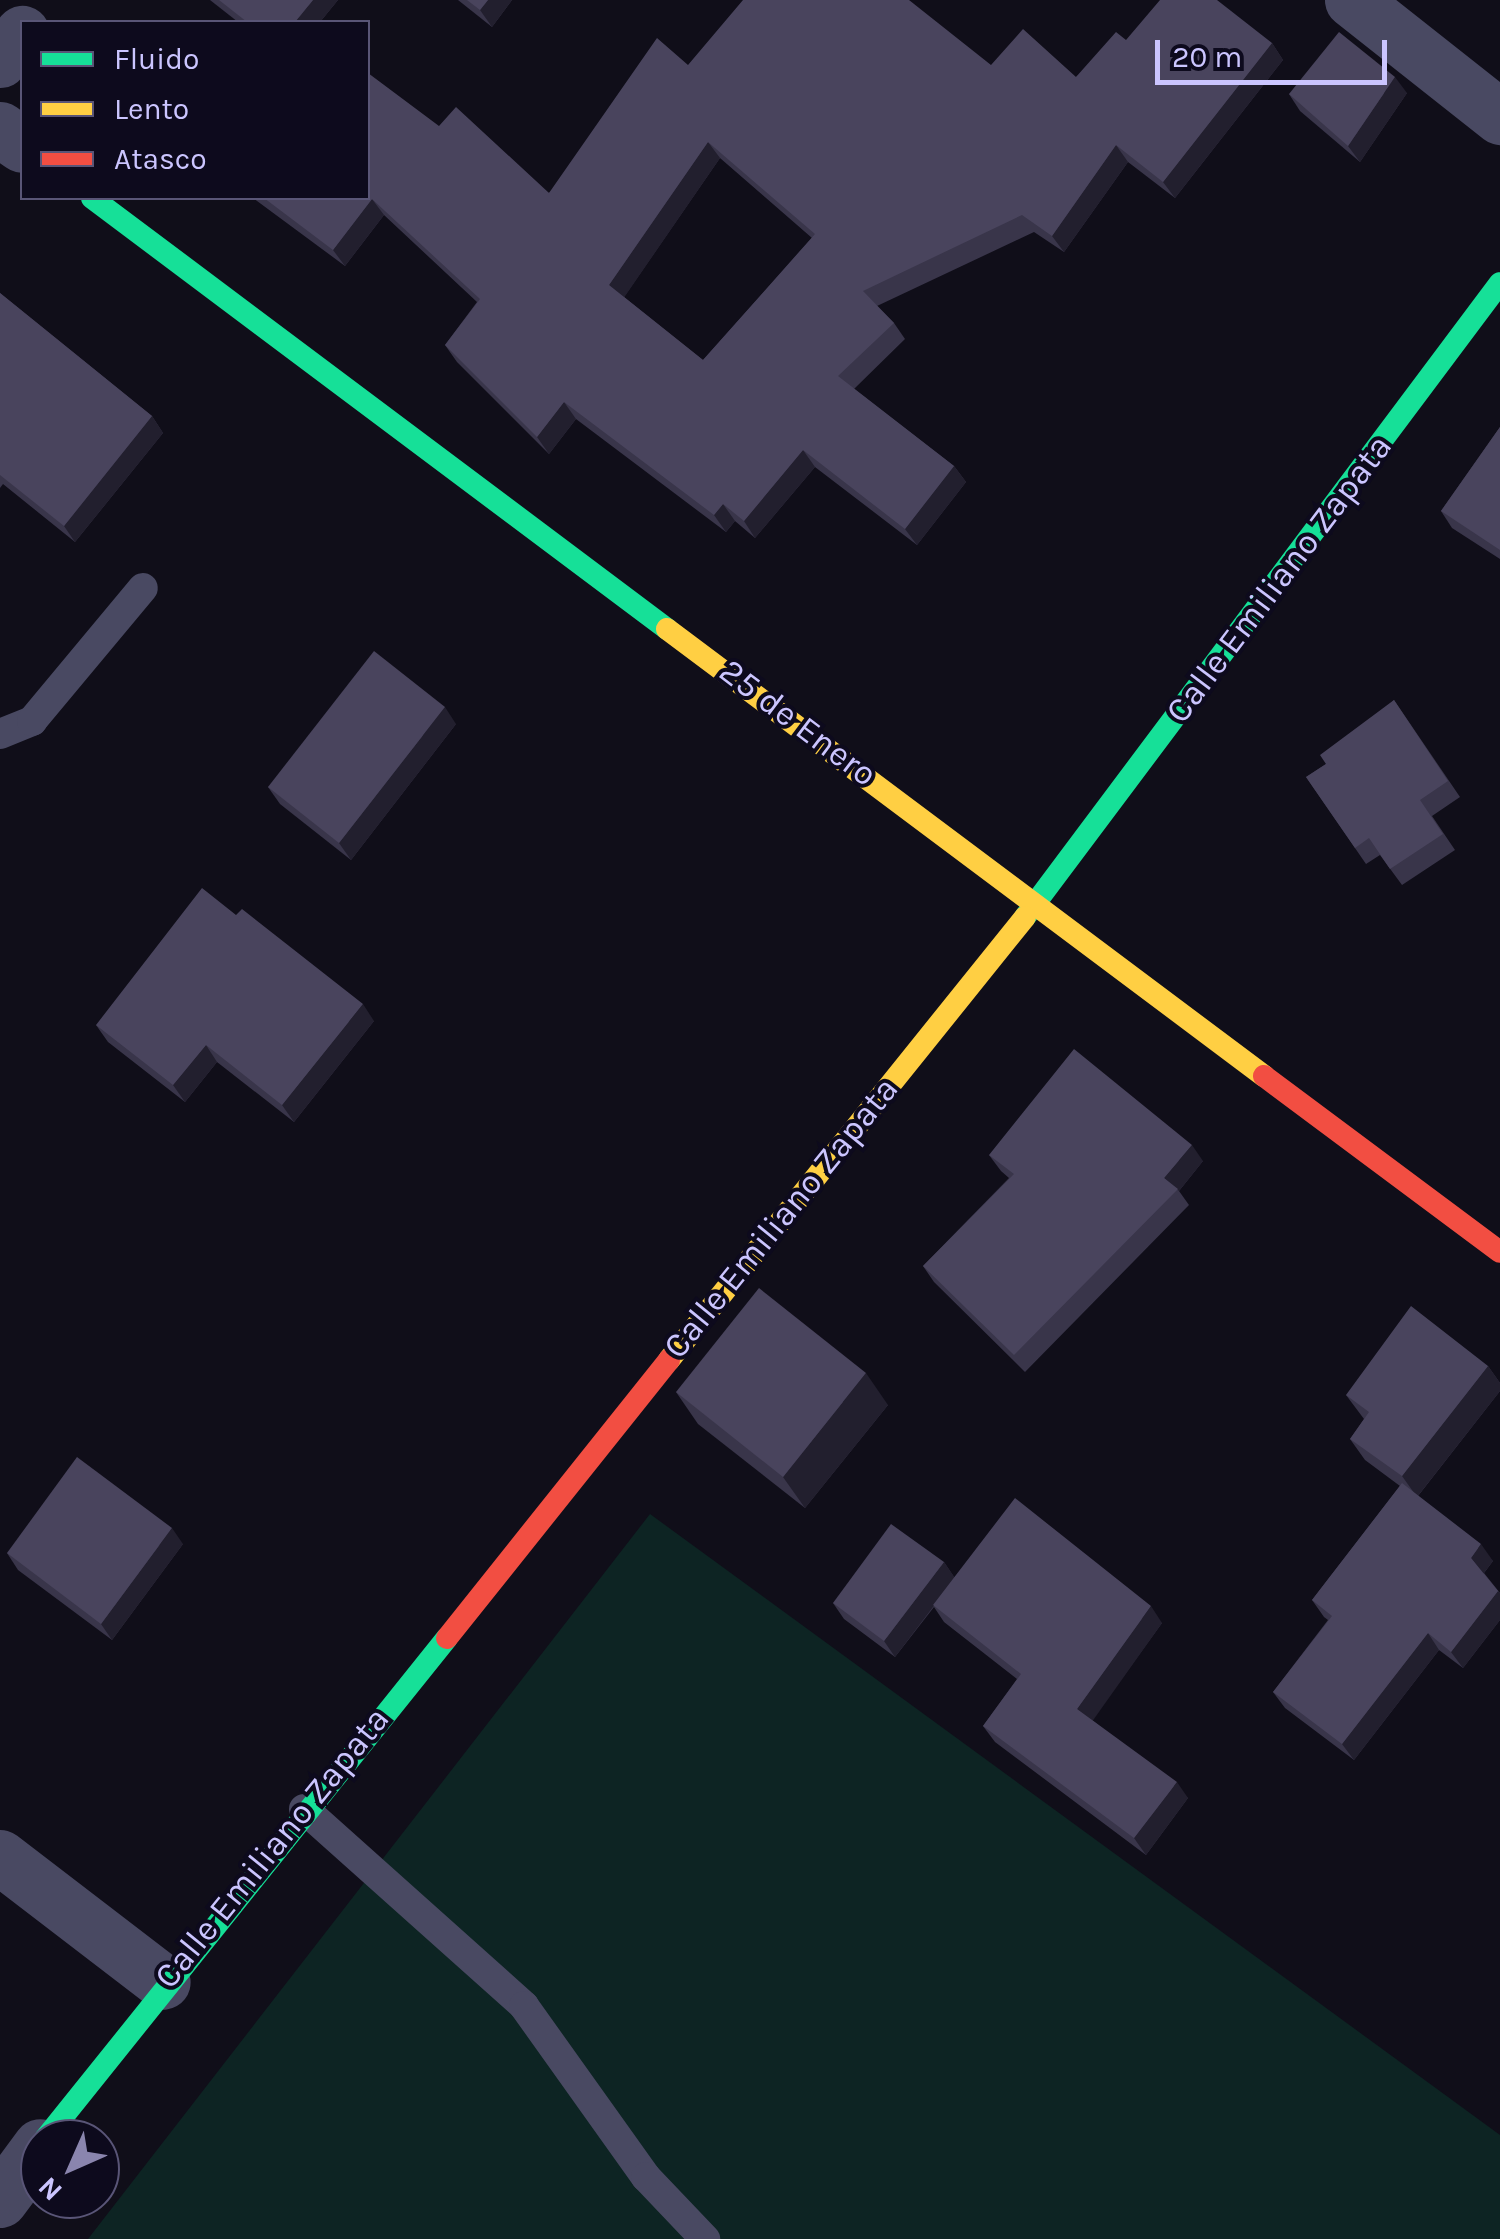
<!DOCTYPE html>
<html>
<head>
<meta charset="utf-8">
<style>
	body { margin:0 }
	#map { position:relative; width:1500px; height:2239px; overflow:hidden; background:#100e19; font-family:Karla,sans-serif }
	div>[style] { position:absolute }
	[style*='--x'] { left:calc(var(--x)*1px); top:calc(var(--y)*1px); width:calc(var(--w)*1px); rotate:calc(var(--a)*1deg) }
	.green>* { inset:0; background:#0d2423 }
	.lane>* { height:30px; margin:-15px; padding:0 15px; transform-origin:15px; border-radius:15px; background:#494962 }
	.street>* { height:55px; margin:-27.5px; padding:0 27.5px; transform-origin:27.5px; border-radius:27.5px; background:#494962 }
	.fast>* { height:22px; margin:-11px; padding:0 11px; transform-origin:11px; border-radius:11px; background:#16e098 }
	.slow>* { height:22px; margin:-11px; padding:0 11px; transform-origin:11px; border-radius:11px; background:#ffcf43 }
	.jam>* { height:22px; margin:-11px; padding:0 11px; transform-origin:11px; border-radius:11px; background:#f24e42 }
	.wall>* { inset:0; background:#39354a }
	.shaded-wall>* { inset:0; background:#221f2e }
	.building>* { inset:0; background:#49445d }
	span { translate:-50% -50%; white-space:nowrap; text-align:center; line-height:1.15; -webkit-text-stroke:8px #0d0a1d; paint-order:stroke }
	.street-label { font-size:35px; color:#cbc5ff }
	.legend { position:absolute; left:20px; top:20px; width:350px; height:180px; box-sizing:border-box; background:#0d0a1d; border:2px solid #595577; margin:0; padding:12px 18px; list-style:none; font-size:30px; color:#cbc5ff }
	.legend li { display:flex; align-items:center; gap:20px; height:50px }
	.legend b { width:50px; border:2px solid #595577 }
	.north { position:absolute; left:20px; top:2119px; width:100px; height:100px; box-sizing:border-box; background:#0d0a1d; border:2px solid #595577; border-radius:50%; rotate:225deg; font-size:28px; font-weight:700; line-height:40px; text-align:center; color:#cbc5ff }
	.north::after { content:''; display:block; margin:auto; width:35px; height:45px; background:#8a85ae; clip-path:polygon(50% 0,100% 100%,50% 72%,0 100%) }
	.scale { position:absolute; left:1155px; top:40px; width:232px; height:45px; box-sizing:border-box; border:5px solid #cbc5ff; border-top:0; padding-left:12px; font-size:30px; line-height:35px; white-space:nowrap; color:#cbc5ff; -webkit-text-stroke:8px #0d0a1d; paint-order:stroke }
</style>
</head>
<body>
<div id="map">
	<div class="green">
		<div style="clip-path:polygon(650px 1514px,1500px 2135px,1500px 2239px,88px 2239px)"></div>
	</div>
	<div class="lane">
		<div style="--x:0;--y:734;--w:35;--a:-22"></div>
		<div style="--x:32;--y:721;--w:173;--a:-50.2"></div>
		<div style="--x:304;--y:1809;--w:295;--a:41.8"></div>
		<div style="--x:524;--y:2006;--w:210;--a:54.5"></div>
		<div style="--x:646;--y:2177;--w:86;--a:46.4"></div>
	</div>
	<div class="street">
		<div style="--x:1352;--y:0;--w:189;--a:38.3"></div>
		<div style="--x:0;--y:60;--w:35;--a:-51"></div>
		<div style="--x:0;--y:129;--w:27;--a:36"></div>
		<div style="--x:0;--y:1857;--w:205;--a:37.5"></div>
		<div style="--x:0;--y:2200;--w:67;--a:-53.5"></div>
	</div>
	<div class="fast">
		<div style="--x:92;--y:198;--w:719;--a:36.85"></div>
		<div style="--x:1025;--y:917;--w:792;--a:-53.16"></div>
		<div style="--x:45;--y:2139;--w:642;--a:-51.26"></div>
	</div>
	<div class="slow">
		<div style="--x:667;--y:629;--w:746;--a:36.82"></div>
		<div style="--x:669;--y:1360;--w:568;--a:-51.21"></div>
	</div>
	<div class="jam">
		<div style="--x:1264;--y:1076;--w:294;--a:36.7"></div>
		<div style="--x:447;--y:1638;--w:356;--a:-51.4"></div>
	</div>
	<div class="wall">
		<div style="clip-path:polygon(210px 0,338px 0,320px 22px,238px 22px)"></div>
		<div style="clip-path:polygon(458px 0,512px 0,492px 27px)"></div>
		<div style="clip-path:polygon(evenodd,1126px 40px,1272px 43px,1283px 60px,1175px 198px,1128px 162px,1064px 252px,1034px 232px,877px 306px,894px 323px,905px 339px,854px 389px,954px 466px,966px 482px,917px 545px,815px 467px,755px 538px,735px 521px,726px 532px,576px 419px,549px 454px,457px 362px,445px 345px,477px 302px,384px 215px,345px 266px,253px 198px,368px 198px,439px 126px,549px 193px,688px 65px,991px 65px,1076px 77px,1126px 40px,720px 158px,812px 238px,703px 360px,624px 297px,720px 158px)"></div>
		<div style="clip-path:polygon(1407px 93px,1360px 162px,1300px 111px,1289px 94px)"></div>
		<div style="clip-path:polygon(0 293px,152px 416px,163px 433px,75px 542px,3px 484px,0 488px)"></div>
		<div style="clip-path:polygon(1500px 427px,1500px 559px,1452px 528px,1441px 511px)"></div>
		<div style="clip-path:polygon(1394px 700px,1460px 797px,1432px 816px,1455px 850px,1402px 885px,1380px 855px,1366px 864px,1306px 777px,1326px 764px)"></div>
		<div style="clip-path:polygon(456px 724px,351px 860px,280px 804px,268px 787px)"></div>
		<div style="clip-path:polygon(374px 1021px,294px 1122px,217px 1062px,185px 1102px,108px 1042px,96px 1025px)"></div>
		<div style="clip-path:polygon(989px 1155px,1203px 1161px,1179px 1191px,1189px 1205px,1025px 1372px,934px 1282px,923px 1266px,1009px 1178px,1001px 1171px)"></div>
		<div style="clip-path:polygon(1488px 1366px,1500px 1383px,1500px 1391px,1418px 1496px,1493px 1561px,1484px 1573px,1500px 1593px,1500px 1620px,1463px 1668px,1439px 1650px,1354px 1760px,1285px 1708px,1273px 1692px,1328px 1620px,1324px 1617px,1312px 1600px,1400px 1486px,1365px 1460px,1350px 1439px,1364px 1419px,1346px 1395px)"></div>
		<div style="clip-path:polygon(676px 1392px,888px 1405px,805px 1508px,698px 1424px)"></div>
		<div style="clip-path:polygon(183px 1544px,112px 1640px,18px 1570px,7px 1553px)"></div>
		<div style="clip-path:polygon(944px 1562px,954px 1577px,1162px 1623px,1092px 1720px,1188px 1798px,1146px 1855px,995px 1742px,983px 1726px,1017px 1679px,944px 1622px,934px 1607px,895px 1657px,844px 1619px,833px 1603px)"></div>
	</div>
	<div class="shaded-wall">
		<div style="clip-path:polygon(313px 0,338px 0,320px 22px,295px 22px)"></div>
		<div style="clip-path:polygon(488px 0,512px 0,492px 27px,480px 10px)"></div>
		<div style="clip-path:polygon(1272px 43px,1283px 60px,1175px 198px,1163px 182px)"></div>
		<div style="clip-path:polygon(1395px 77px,1407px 93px,1360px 162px,1348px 146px)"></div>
		<div style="clip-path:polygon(708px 142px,720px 158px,621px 302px,609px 285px)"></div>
		<div style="clip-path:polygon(1116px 145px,1128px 162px,1064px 252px,1052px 236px)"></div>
		<div style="clip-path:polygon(372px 199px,384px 215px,345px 266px,333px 250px)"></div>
		<div style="clip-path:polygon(564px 402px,576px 419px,549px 454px,537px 437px)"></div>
		<div style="clip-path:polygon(152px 416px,163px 433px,75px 542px,64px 526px)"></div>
		<div style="clip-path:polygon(803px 450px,815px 467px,755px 538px,744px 521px)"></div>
		<div style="clip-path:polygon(954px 466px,966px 482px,917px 545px,905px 529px)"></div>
		<div style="clip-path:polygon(723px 504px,735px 521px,726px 532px,714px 515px)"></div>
		<div style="clip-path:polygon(445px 707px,456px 724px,351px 860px,339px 843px)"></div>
		<div style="clip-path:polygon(363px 1004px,374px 1021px,294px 1122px,282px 1105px)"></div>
		<div style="clip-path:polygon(206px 1045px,217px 1062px,185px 1102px,173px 1085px)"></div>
		<div style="clip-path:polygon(1192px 1145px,1203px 1161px,1179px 1191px,1164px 1178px)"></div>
		<div style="clip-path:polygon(1488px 1366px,1500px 1383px,1500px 1391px,1417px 1497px,1402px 1476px)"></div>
		<div style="clip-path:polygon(866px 1373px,888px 1405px,805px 1508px,783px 1477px)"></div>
		<div style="clip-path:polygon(172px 1528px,183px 1544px,112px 1640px,101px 1624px)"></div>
		<div style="clip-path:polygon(1481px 1544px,1493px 1561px,1483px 1574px,1471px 1558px)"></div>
		<div style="clip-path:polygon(944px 1562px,955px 1578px,895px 1657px,884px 1641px)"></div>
		<div style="clip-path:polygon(1498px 1591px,1500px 1593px,1500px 1620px,1463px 1668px,1451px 1652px)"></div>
		<div style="clip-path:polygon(1151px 1606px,1162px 1623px,1089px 1726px,1077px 1709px)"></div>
		<div style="clip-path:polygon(1428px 1633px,1439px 1650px,1354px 1760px,1342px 1744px)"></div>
		<div style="clip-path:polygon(1177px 1782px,1188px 1798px,1146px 1855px,1134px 1838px)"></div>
	</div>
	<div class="building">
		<div style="clip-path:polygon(219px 0,313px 0,295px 22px,247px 22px)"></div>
		<div style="clip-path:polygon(467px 0,488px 0,480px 10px)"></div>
		<div style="clip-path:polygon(evenodd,743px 0,909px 0,991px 65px,1023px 29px,1076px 77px,1116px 32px,1126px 40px,1160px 0,1217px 0,1272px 43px,1163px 182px,1116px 145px,1052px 236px,1022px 215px,863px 291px,894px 323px,838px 376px,954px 466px,905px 529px,803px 450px,744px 521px,723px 504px,714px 515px,564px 402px,537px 437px,445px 345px,480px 299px,372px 199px,333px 250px,264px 198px,368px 198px,368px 73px,439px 126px,456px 107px,549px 193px,657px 38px,688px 65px,743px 0,708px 142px,815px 234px,703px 360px,609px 285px,708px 142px)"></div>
		<div style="clip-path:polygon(1339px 32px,1395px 77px,1348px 146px,1289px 94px)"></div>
		<div style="clip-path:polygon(0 293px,152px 416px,64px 526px,0 475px)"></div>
		<div style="clip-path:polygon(1500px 427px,1500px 550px,1441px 511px)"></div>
		<div style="clip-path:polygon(374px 651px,445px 707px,339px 843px,268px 787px)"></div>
		<div style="clip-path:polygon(1394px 700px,1448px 781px,1420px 800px,1443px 834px,1390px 869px,1369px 838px,1355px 848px,1306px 777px,1326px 764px,1320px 755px)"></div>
		<div style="clip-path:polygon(202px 888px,236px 915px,242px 909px,363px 1004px,282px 1105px,206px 1045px,173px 1085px,96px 1025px)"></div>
		<div style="clip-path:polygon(1074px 1049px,1192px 1145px,1164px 1178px,1178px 1189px,1014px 1355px,923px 1266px,1014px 1174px,989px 1155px)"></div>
		<div style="clip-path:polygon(759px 1288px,866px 1373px,783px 1477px,676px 1392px)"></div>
		<div style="clip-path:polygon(1411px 1306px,1488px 1366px,1402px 1476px,1350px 1439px,1369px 1412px,1346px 1395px)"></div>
		<div style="clip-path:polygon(77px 1457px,172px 1528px,101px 1624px,7px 1553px)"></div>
		<div style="clip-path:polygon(1402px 1483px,1481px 1544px,1471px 1558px,1498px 1591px,1451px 1652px,1428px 1633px,1342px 1744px,1273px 1692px,1332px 1616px,1312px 1600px)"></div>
		<div style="clip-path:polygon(1015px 1498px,1151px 1606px,1077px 1709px,1177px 1782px,1134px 1838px,983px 1726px,1021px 1674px,933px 1605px)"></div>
		<div style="clip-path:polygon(891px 1524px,944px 1562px,884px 1641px,833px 1603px)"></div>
	</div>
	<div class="street-label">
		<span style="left:1279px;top:579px;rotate:-53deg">Calle Emiliano Zapata</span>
		<span style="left:798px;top:723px;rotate:37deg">25 de Enero</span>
		<span style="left:781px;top:1218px;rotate:-51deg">Calle Emiliano Zapata</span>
		<span style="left:272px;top:1848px;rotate:-51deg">Calle Emiliano Zapata</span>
	</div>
	<ul class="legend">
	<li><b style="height:12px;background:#16e098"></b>Fluido</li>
	<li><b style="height:12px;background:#ffcf43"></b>Lento</li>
	<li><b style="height:12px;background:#f24e42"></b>Atasco</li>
	</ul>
	<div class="north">N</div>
	<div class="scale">20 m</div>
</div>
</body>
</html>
